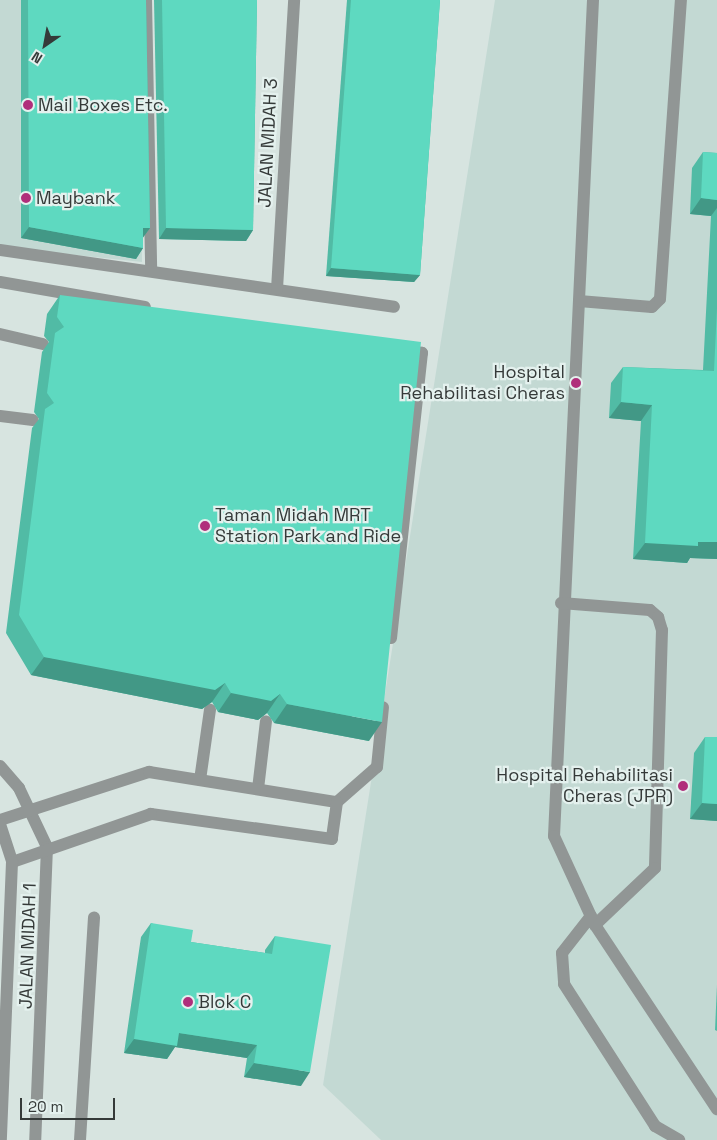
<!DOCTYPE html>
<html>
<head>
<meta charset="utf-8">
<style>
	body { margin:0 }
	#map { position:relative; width:717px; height:1140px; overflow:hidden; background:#d7e4e0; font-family:"Space Grotesk",sans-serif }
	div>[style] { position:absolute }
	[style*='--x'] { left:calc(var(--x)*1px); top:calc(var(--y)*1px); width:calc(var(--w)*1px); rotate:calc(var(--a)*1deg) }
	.built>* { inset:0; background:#c3d9d3 }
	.minor>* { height:12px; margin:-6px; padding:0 6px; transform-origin:6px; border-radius:6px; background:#919695 }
	.wall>* { inset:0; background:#51bba5 }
	.shaded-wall>* { inset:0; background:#429886 }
	.building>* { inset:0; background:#5ed9c0 }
	.dots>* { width:14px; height:14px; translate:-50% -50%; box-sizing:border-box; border:2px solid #e4f1ee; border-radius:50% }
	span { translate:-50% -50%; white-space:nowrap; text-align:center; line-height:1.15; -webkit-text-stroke:4.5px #e4f1ee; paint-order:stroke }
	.poi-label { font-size:18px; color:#353a39 }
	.left { translate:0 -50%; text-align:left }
	.right { translate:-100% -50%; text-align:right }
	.street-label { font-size:18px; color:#353a39 }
	.north { position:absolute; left:20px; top:20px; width:50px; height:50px; -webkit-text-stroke:4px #e4f1ee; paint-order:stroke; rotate:213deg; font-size:14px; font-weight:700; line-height:20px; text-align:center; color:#353a39 }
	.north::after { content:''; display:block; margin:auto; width:18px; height:22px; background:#353a39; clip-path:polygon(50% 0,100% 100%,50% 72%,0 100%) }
	.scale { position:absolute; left:20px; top:1098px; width:95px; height:22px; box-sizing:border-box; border:2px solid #353a39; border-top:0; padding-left:6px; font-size:15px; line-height:18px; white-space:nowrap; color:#353a39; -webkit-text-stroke:4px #e4f1ee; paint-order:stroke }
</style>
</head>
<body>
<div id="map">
	<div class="built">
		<div style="clip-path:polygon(0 0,140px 0,142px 262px,0 247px)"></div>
		<div style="clip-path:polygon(495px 0,717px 0,717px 1140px,381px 1140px,323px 1085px)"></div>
	</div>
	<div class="minor">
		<div style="--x:146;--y:0;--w:270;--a:88.9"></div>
		<div style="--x:593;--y:0;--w:837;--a:92.67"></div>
		<div style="--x:554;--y:836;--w:98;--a:65.3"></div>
		<div style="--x:595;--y:925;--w:221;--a:56.5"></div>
		<div style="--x:0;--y:250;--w:398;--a:8.2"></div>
		<div style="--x:0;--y:282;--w:147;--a:9.8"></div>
		<div style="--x:277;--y:289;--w:289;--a:-86.6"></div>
		<div style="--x:579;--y:301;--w:73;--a:4.7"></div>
		<div style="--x:652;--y:307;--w:11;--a:-45"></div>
		<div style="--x:660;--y:299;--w:300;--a:-86"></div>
		<div style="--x:0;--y:334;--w:44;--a:13.1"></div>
		<div style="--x:0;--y:416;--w:33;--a:7"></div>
		<div style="--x:561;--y:603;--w:89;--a:4.5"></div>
		<div style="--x:650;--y:610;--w:11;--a:41"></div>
		<div style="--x:658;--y:617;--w:14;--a:73"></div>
		<div style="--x:662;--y:630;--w:238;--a:91.7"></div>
		<div style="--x:655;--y:868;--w:83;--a:136.5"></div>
		<div style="--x:391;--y:638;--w:287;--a:-83.8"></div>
		<div style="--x:422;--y:353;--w:18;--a:-171"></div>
		<div style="--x:0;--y:766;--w:29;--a:49"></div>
		<div style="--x:19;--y:788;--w:65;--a:64.6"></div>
		<div style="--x:47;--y:847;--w:293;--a:92.3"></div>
		<div style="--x:200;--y:780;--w:71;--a:-81.9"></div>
		<div style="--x:258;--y:789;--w:68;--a:-83.3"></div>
		<div style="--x:337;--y:802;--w:53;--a:-41.2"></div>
		<div style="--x:377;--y:767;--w:60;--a:-84.3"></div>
		<div style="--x:0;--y:820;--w:157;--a:-17.9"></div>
		<div style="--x:149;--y:772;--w:190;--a:9.1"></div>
		<div style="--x:337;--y:802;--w:37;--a:98"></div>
		<div style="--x:332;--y:839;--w:183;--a:-172.1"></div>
		<div style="--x:151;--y:814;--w:147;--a:160.9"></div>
		<div style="--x:0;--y:824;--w:40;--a:72"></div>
		<div style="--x:12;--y:862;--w:278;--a:92.3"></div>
		<div style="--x:591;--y:916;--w:47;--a:128.1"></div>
		<div style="--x:562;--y:953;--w:31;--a:86"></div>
		<div style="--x:564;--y:984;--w:169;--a:57.3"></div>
		<div style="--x:655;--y:1126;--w:28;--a:30"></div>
		<div style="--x:80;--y:1140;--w:223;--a:-86.4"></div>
	</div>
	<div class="wall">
		<div style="clip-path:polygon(21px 0,146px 0,150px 228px,143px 237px,143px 248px,136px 259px,21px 238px)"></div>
		<div style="clip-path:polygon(154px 0,257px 0,253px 230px,246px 241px,159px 239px)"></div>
		<div style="clip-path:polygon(347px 0,440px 0,420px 275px,414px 282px,326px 276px)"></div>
		<div style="clip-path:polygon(703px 152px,717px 153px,717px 559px,690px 558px,687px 563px,633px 559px,641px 421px,609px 418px,611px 383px,623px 367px,703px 370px,711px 216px,690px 214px,692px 168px)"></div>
		<div style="clip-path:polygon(60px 295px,369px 741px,274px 723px,267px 713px,258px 720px,218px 712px,212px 702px,202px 709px,31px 675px,6px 633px,32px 428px,39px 419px,34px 412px,42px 352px,49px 342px,44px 336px,47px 314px)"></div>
		<div style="clip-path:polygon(705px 737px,717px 737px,717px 821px,690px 819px,694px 753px)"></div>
		<div style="clip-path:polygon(151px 923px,191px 942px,265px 953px,265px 950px,275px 936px,301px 1086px,244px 1077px,247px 1058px,175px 1047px,167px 1059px,124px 1053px,141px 937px)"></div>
		<div style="clip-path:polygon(717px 985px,717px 1031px,715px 1030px)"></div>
	</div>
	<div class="shaded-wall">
		<div style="clip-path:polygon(701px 198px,717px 200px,717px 208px,711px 216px,690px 214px)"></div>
		<div style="clip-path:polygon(29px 227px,143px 248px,136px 259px,21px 238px)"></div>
		<div style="clip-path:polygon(143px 228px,150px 228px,142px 239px)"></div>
		<div style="clip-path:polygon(166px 228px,253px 230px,246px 241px,159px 239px)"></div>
		<div style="clip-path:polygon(331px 268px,420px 275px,414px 282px,326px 276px)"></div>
		<div style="clip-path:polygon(621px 402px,652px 405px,641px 421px,609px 418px)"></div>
		<div style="clip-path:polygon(698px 542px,717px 542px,717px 559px,690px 558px,687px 563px,633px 559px,645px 543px)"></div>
		<div style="clip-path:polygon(44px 657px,225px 683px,212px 702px,202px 709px,31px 675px)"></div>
		<div style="clip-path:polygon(231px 693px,280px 694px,267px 713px,258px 720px,218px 712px)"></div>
		<div style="clip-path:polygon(287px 704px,382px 722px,369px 741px,274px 723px)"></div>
		<div style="clip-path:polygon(702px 803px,717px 804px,717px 821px,690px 819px)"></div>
		<div style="clip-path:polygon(179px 1033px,257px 1045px,247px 1058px,175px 1047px,167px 1059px,124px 1053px,134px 1039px)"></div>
		<div style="clip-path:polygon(254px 1063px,310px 1072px,301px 1086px,244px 1077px)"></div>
	</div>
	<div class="building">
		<div style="clip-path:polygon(28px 0,146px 0,150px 228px,143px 228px,143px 248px,29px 227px)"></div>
		<div style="clip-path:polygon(162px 0,257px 0,253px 230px,166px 228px)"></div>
		<div style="clip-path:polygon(351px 0,440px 0,420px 275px,331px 268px)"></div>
		<div style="clip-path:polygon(703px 152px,717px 153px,717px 200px,701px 198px)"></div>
		<div style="clip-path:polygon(60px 295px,421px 342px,382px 722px,287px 704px,280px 694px,271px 701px,231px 693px,225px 683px,215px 690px,44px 657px,19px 615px,45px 409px,54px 403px,47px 393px,55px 333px,64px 327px,57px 317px)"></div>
		<div style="clip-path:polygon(717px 308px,717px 542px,698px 542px,698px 546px,645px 543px,652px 405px,621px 402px,623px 367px,714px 371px)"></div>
		<div style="clip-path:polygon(705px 737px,717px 737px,717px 804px,702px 803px)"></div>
		<div style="clip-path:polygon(151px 923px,193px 930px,191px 942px,272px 954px,275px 936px,331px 945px,310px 1072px,254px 1063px,257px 1045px,179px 1033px,177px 1046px,134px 1039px)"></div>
	</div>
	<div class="dots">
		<div style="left:28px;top:105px;background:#b02f7b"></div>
		<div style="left:26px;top:198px;background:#b02f7b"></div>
		<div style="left:576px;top:383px;background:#b02f7b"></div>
		<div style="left:205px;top:526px;background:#b02f7b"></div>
		<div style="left:683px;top:786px;background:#b02f7b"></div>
		<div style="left:188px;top:1002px;background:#b02f7b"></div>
	</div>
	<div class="poi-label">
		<span class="left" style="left:38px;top:105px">Mail Boxes Etc.</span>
		<span class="left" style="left:36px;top:198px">Maybank</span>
		<span class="right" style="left:565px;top:383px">Hospital<br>Rehabilitasi Cheras</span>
		<span class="left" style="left:215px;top:526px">Taman Midah MRT<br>Station Park and Ride</span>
		<span class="right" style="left:673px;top:786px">Hospital Rehabilitasi<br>Cheras (JPR)</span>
		<span class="left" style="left:198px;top:1002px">Blok C</span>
	</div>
	<div class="street-label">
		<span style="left:268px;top:143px;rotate:-87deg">JALAN MIDAH 3</span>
		<span style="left:28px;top:946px;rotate:-88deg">JALAN MIDAH 1</span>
	</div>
	<div class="north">N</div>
	<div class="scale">20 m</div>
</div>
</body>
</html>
